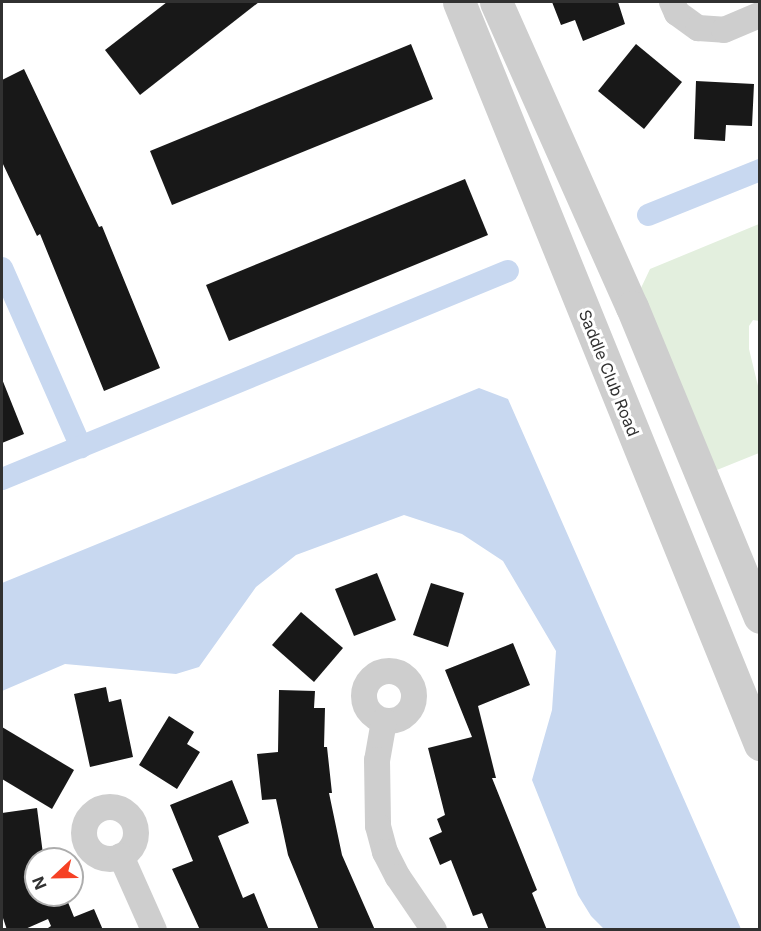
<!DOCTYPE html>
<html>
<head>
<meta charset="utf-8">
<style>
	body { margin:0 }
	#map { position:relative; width:761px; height:931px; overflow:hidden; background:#fff; font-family:Inter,sans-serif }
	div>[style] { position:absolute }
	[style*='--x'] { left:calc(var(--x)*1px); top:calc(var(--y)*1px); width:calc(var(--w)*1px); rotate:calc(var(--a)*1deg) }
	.green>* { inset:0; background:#e3efde }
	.water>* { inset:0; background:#c8d8f0 }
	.canal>* { height:22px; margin:-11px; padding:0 11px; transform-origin:11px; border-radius:11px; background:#c8d8f0 }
	.building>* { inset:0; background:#181818 }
	.minor>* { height:26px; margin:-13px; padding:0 13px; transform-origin:13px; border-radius:13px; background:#cecece }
	.minor>.ring { margin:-13px; padding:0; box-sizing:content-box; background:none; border:26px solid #cecece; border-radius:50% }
	.tertiary>* { height:33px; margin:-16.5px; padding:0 16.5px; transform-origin:16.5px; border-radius:16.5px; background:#cecece }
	span { translate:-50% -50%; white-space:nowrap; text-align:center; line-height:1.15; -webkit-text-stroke:6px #fff; paint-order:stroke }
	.street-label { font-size:16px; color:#313131 }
	.frame { position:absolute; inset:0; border:3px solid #313131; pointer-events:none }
	.north { position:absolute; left:24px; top:847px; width:60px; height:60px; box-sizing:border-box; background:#fff; border:2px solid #adadad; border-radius:50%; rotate:248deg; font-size:16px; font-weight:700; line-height:24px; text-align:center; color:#313131 }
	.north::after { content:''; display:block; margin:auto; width:21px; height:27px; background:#f64124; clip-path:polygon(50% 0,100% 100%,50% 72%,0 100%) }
</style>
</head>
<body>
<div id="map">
	<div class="green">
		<div style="clip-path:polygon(759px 224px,759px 321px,753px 320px,749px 326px,749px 349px,759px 390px,759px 453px,702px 476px,632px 307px,650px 269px)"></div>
	</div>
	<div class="water">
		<div style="clip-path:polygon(479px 388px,508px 399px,741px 929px,604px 929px,591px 916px,578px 895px,532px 780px,552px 710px,556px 651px,503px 561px,462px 534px,404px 515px,296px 555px,256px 587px,199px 667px,176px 674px,65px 664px,2px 691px,2px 583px)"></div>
	</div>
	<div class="canal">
		<div style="--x:648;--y:215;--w:121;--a:-21.9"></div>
		<div style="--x:2;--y:268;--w:196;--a:66.2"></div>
		<div style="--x:2;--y:479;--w:547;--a:-22.35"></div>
	</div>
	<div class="building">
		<div style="clip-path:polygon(167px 2px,259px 2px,140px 95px,105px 50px)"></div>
		<div style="clip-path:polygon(552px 2px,618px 2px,625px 24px,583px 41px,575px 20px,561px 25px)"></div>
		<div style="clip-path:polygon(411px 44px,433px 99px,172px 205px,150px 151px)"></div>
		<div style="clip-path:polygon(636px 44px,682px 82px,644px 129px,598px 91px)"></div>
		<div style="clip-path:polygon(24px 69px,99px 227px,102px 226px,160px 368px,104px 391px,40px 234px,37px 236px,2px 162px,2px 80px)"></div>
		<div style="clip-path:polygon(696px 81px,754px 84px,752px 126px,726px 125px,725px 141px,694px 139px)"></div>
		<div style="clip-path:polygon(465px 179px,488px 235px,229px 341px,206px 285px)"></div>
		<div style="clip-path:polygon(2px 379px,24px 434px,2px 443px)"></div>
		<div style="clip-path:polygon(377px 573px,396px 620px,354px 636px,335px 589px)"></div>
		<div style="clip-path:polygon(431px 583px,464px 593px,448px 647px,413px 635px)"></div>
		<div style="clip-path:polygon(301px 612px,343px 648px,314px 682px,272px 645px)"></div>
		<div style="clip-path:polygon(513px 643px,530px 685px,478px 706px,496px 778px,492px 778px,537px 890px,532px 893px,547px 930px,489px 930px,482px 913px,473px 916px,451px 860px,440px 865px,429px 838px,442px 832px,437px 819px,445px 815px,428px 748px,472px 737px,445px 670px)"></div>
		<div style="clip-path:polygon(106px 687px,109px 702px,121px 699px,133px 757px,90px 767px,74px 694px)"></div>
		<div style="clip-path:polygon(279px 690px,315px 691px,314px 708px,325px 708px,324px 747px,327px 747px,332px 793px,329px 793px,342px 855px,375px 930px,319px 930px,288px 855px,276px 799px,262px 800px,257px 754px,278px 752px)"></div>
		<div style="clip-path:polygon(169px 716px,194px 732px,187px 744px,200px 752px,177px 789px,139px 765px)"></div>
		<div style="clip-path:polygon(2px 727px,74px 770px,52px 809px,2px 779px)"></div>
		<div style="clip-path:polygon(232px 780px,249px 823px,218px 836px,243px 898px,254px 893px,269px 930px,200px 930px,172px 869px,193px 861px,170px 805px)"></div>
		<div style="clip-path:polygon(37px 808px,43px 854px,36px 855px,36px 895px,65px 895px,74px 917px,94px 909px,103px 930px,45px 930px,51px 926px,48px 919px,23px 930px,7px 930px,2px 915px,2px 813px)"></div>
	</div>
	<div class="minor">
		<div style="--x:672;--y:2;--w:12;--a:66"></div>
		<div style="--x:677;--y:13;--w:26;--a:36"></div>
		<div style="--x:698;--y:28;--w:26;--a:4"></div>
		<div style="--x:724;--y:30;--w:39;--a:-23"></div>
		<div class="ring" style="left:364px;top:671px;width:24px;height:24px"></div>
		<div style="--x:384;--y:721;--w:40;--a:100"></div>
		<div style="--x:377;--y:760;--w:66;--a:89.1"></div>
		<div style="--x:378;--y:826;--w:27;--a:75"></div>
		<div style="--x:385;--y:852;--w:28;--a:63"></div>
		<div style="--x:398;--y:877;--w:64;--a:55.8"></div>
		<div class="ring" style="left:84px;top:807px;width:26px;height:26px"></div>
		<div style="--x:121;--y:856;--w:81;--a:66"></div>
	</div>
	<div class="tertiary">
		<div style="--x:459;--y:2;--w:801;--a:67.92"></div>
		<div style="--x:496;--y:2;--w:334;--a:66"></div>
		<div style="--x:632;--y:307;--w:335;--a:67.6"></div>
	</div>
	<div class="street-label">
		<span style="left:609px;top:373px;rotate:68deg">Saddle Club Road</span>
	</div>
	<div class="frame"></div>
	<div class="north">N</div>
</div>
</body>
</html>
